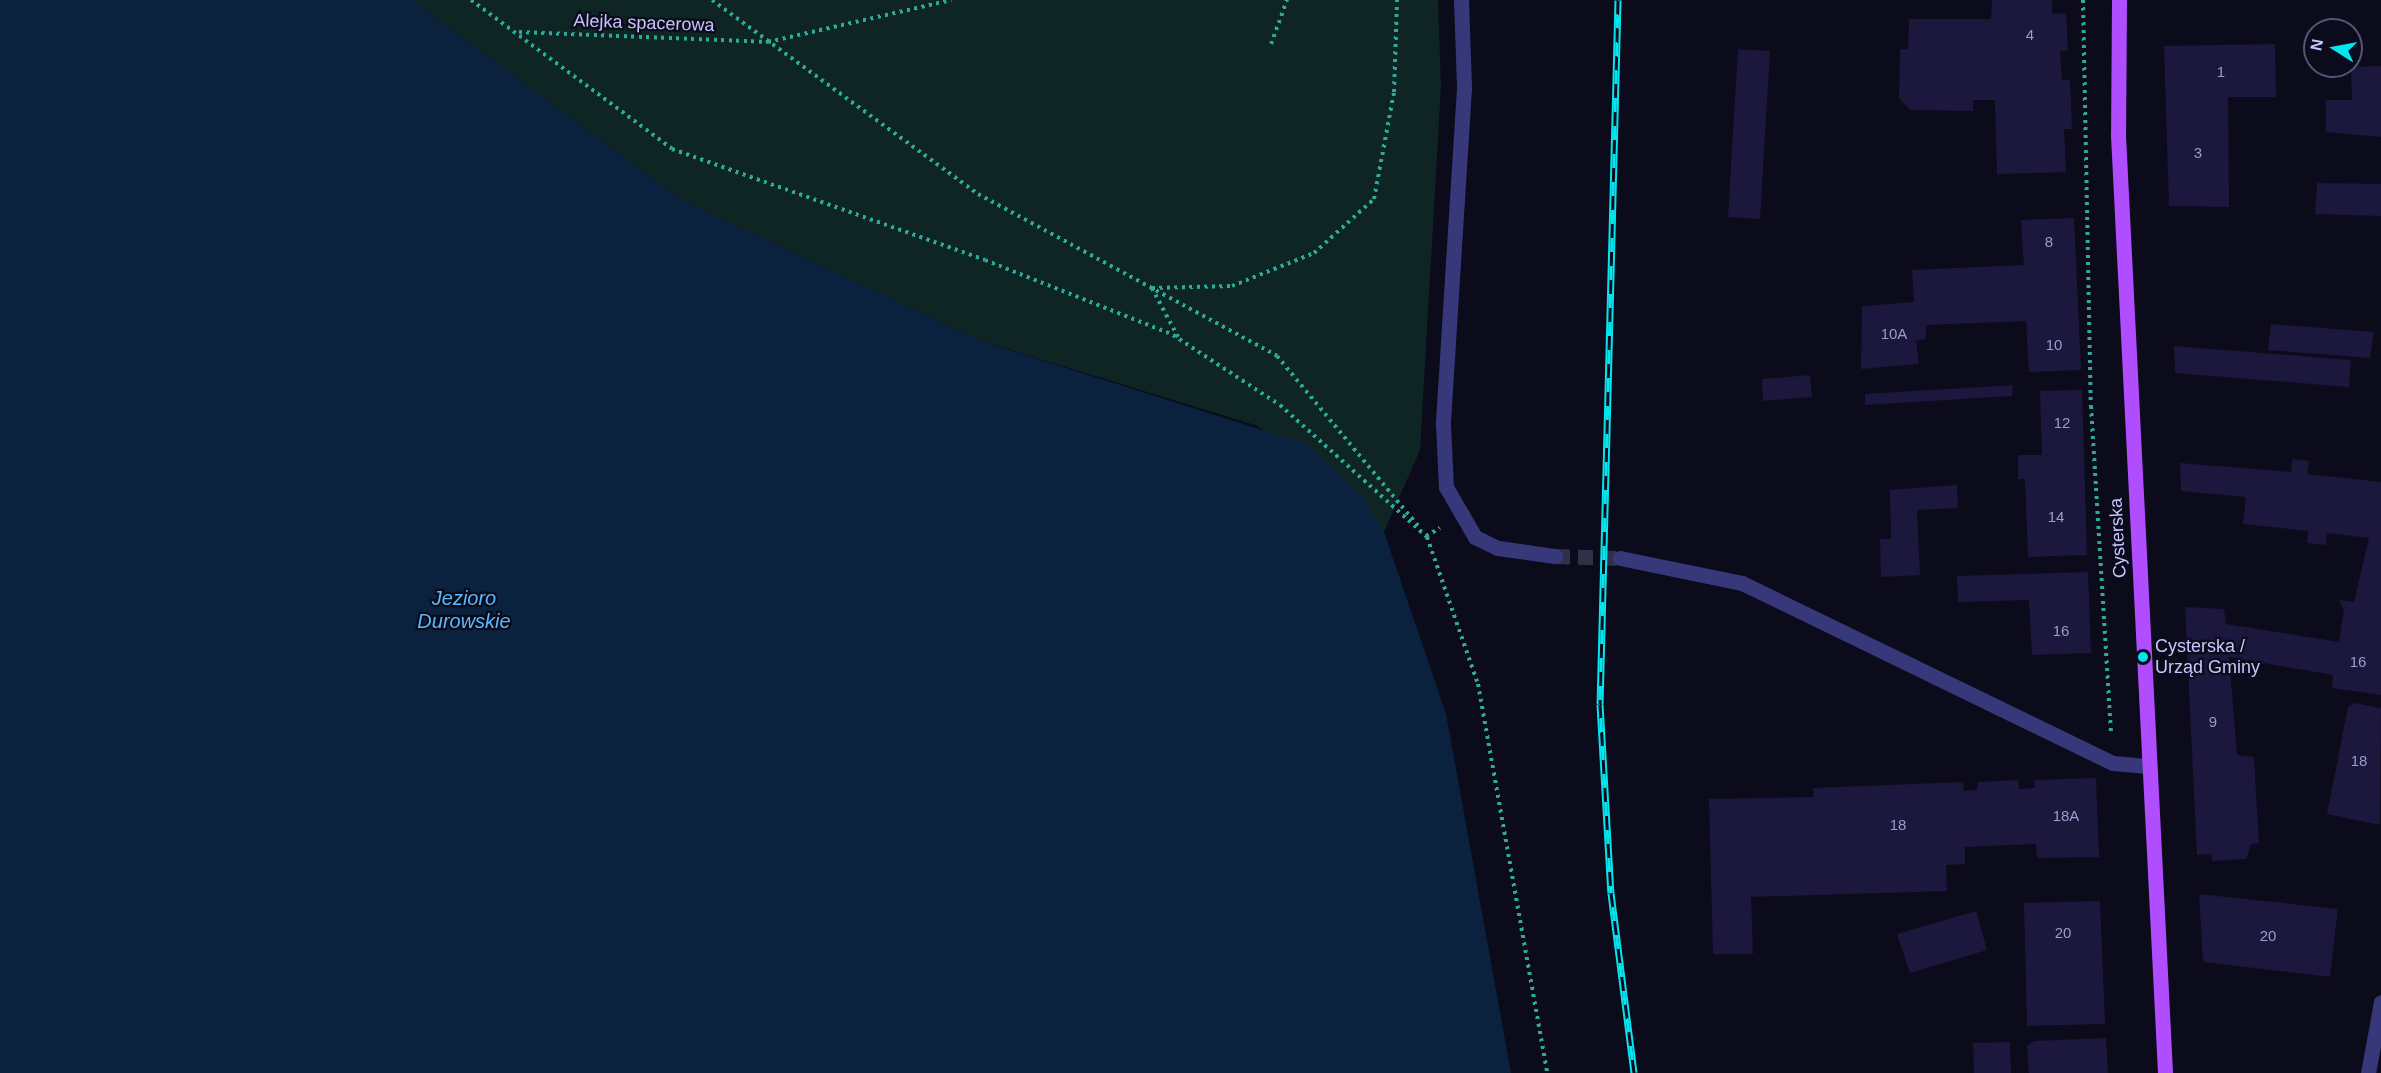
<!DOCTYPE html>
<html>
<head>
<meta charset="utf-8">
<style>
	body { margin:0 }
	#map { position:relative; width:2381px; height:1073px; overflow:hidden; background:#0c0b1b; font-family:Arial,sans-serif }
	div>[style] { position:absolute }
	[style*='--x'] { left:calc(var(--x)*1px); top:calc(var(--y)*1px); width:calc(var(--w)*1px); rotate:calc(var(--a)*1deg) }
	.green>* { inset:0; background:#0e2523 }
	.water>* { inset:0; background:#0b223f }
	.building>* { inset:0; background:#1c173c }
	.minor-tunnel>* { height:15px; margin-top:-7.5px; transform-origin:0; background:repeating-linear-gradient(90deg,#323049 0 15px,transparent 0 23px) }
	.path>* { height:4px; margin-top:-2px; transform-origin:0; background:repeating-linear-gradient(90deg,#2cab9b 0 3px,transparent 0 7.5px) }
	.minor>* { height:15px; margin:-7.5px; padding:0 7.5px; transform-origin:7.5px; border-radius:7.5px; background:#36387a }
	.major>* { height:15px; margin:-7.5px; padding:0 7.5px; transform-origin:7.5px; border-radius:7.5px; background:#b04dfe }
	.rail>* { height:7px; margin-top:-3.5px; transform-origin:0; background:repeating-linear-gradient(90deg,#0c0b1b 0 14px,#01e7ef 0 28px); box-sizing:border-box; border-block:2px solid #01e7ef }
	.dots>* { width:16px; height:16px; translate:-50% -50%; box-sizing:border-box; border:3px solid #0c0b1b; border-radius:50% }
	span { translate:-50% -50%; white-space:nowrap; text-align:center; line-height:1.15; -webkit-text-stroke:4.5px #0c0b1b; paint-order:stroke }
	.number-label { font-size:15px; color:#9d9ace }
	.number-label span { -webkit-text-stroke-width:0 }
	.street-label { font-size:18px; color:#c8c5ff }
	.poi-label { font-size:18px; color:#c8c5ff }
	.left { translate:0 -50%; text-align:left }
	.water-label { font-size:20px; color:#54bbfe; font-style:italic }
	.north { position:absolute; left:2303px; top:18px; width:60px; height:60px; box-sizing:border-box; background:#0c0b1b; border:2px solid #575576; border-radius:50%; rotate:281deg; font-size:16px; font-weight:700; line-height:24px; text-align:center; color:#c8c5ff }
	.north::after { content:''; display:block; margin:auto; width:21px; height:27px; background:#01e7ef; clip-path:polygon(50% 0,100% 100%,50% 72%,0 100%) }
</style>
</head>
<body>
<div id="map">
	<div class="green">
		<div style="clip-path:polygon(411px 0,1438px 0,1441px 86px,1420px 450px,1384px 532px,1258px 426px,981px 341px,685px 202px)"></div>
	</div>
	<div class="water">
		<div style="clip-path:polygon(0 0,411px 0,685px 202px,981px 341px,1307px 444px,1360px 494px,1384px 532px,1446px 714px,1511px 1073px,0 1073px)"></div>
	</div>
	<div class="building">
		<div style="clip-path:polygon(1992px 0,2052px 0,2052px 14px,2066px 13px,2068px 51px,2060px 51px,2062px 80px,2070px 80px,2072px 129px,2064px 129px,2066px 172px,1997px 174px,1995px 100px,1973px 100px,1973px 111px,1910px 110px,1899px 98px,1900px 49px,1908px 49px,1909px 19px,1991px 19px)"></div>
		<div style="clip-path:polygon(2275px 44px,2276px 97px,2228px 97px,2229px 207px,2169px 206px,2164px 46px)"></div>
		<div style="clip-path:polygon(1738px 49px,1770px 51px,1760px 219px,1728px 217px)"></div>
		<div style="clip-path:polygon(2381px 66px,2381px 137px,2326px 132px,2326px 100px,2352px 100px,2351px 67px)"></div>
		<div style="clip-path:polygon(2317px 183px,2381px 184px,2381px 216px,2315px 214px)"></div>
		<div style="clip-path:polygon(2074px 218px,2081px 370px,2029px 372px,2026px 321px,1926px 325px,1926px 339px,1916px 341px,1919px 364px,1861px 369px,1862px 306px,1914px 302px,1912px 270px,2024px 265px,2021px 220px)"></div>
		<div style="clip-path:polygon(2271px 324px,2374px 332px,2370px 358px,2268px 350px)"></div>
		<div style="clip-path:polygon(2174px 346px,2351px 360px,2349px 387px,2175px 373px)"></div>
		<div style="clip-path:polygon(1810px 375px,1812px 397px,1763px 401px,1762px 379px)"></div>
		<div style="clip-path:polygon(2013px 385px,2012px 396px,1865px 405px,1865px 394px)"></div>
		<div style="clip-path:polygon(2082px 390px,2087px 555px,2028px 557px,2025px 479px,2018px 479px,2018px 455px,2042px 455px,2040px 391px)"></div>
		<div style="clip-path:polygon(2292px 459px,2309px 461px,2307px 474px,2381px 482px,2381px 695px,2332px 688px,2333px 675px,2229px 657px,2237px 755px,2254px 757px,2259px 843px,2251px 844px,2246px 859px,2212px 861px,2211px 854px,2197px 855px,2185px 607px,2224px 609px,2226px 624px,2339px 642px,2344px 610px,2339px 600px,2354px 602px,2369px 538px,2327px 533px,2326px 545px,2307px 543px,2308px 531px,2243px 524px,2246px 497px,2181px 491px,2180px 463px,2291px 472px)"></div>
		<div style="clip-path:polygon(1957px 485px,1958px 508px,1917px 510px,1920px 575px,1881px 577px,1880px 539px,1891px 539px,1890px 490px)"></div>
		<div style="clip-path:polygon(2088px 572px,2091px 653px,2032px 655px,2029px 600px,1958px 602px,1957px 576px)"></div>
		<div style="clip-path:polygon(2354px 703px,2381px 708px,2380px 825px,2327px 814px,2348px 707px)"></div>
		<div style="clip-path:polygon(2096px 778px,2099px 857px,2037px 858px,2036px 844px,1965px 847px,1965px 864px,1946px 865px,1947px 891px,1751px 897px,1753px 954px,1713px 954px,1709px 799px,1814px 797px,1813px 788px,1963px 782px,1964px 791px,1977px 790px,1978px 782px,2018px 780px,2019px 789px,2035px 788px,2034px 780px)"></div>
		<div style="clip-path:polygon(2199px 894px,2338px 909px,2330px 977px,2203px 962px)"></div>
		<div style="clip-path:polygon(2100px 901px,2105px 1024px,2027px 1026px,2024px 903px)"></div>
		<div style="clip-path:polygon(1976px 911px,1987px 950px,1910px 973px,1897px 934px)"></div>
		<div style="clip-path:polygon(2106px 1038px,2108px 1073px,2029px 1073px,2027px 1046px,2034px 1041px)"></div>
		<div style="clip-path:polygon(2010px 1042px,2011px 1073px,1974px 1073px,1973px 1043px)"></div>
	</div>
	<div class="minor-tunnel">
		<div style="--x:1555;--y:556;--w:65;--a:1.8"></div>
	</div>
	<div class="path">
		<div style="--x:471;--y:0;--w:250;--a:36.5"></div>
		<div style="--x:672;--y:149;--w:332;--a:19.5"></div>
		<div style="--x:985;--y:260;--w:202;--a:21.7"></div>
		<div style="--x:1173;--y:335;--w:128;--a:33.2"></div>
		<div style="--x:1280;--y:405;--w:198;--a:41.9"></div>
		<div style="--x:1427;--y:537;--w:156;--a:70.9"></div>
		<div style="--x:1478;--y:684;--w:395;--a:79.9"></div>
		<div style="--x:712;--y:0;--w:329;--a:36.1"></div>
		<div style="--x:978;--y:194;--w:340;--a:28.4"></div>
		<div style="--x:1277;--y:356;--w:221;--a:50.3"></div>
		<div style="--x:2083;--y:0;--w:406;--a:88.9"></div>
		<div style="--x:2091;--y:406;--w:326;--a:86.5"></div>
		<div style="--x:519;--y:32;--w:249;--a:2.3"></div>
		<div style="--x:768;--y:42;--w:188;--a:-12.9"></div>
		<div style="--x:1271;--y:44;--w:47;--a:-70"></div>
		<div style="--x:1178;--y:337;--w:55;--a:-118"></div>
		<div style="--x:1152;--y:288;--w:80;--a:-1.4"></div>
		<div style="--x:1232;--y:286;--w:88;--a:-21.9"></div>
		<div style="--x:1314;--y:253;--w:81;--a:-42"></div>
		<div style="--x:1374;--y:199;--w:109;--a:-79.4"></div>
		<div style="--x:1394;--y:92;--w:92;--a:-88.1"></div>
		<div style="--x:1426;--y:536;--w:16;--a:-30"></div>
	</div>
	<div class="minor">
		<div style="--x:1461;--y:0;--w:88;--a:88"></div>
		<div style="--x:1464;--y:88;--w:337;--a:93.6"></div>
		<div style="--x:1443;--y:424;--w:63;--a:87.3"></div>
		<div style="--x:1446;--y:487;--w:58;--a:59.9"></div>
		<div style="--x:1475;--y:537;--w:25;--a:26"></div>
		<div style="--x:1498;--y:548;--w:58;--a:8"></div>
		<div style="--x:1620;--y:558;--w:125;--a:11.6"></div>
		<div style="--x:1742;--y:583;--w:412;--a:25.9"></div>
		<div style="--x:2113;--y:763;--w:34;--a:5"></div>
		<div style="--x:2368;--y:1073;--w:72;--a:-79.6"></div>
	</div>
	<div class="major">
		<div style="--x:2119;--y:0;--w:135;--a:90.4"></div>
		<div style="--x:2118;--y:135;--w:939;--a:87.13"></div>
	</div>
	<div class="rail">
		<div style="--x:1618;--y:0;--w:704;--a:91.46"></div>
		<div style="--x:1600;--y:704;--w:189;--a:86.7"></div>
		<div style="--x:1611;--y:893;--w:181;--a:82.7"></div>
	</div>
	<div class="dots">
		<div style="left:2143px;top:657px;background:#01e7ef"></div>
	</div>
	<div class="number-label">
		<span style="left:2030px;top:35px">4</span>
		<span style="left:2221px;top:72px">1</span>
		<span style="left:2198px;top:153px">3</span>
		<span style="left:2049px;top:242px">8</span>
		<span style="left:1894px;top:334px">10A</span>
		<span style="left:2054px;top:345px">10</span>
		<span style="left:2062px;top:423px">12</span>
		<span style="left:2056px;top:517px">14</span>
		<span style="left:2061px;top:631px">16</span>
		<span style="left:2358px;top:662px">16</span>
		<span style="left:2213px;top:722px">9</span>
		<span style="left:2359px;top:761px">18</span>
		<span style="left:2066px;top:816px">18A</span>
		<span style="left:1898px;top:825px">18</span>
		<span style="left:2063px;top:933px">20</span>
		<span style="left:2268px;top:936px">20</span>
	</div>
	<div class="street-label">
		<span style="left:644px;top:23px;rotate:2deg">Alejka spacerowa</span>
		<span style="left:2118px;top:538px;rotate:-93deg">Cysterska</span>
	</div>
	<div class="poi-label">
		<span class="left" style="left:2155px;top:657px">Cysterska /<br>Urząd Gminy</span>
	</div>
	<div class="water-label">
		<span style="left:464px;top:610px">Jezioro<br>Durowskie</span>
	</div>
	<div class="north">N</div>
</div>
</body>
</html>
